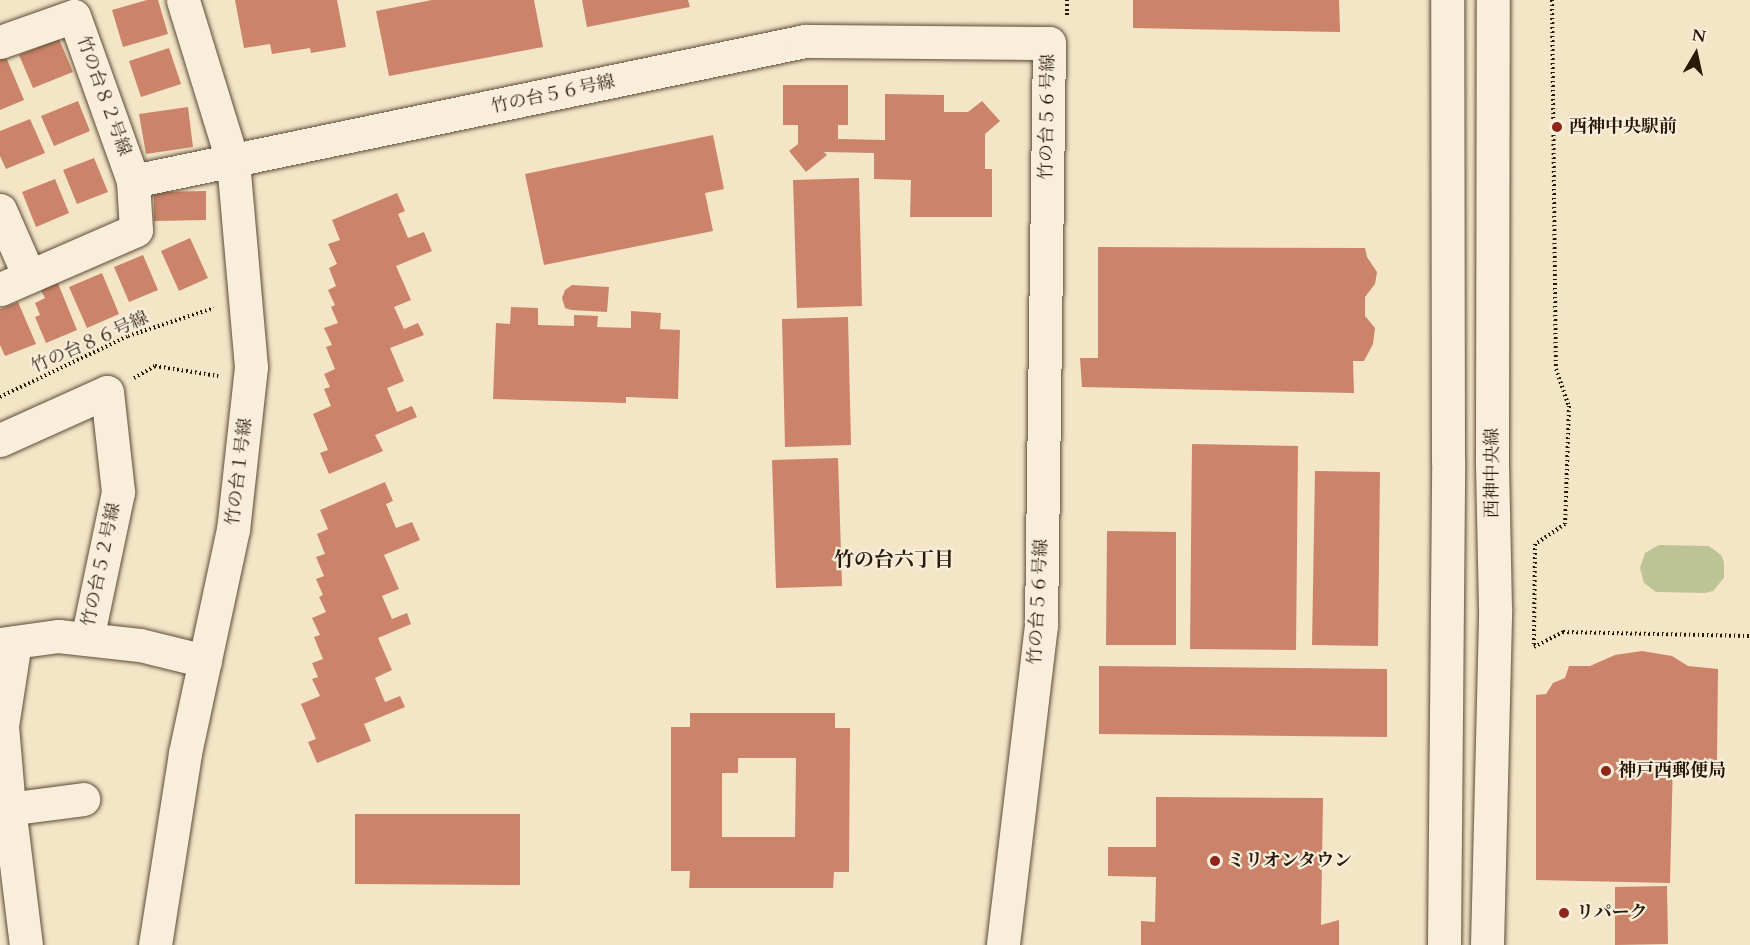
<!DOCTYPE html>
<html>
<head>
<meta charset="utf-8">
<style>
	body { margin:0 }
	#map { position:relative; width:1750px; height:945px; overflow:hidden; background:#f4e5c7; font-family:Cardo,"Noto Serif JP",serif }
	div>[style] { position:absolute }
	[style*='--x'] { left:calc(var(--x)*1px); top:calc(var(--y)*1px); width:calc(var(--w)*1px); rotate:calc(var(--a)*1deg) }
	.green>* { inset:0; background:#bcc495 }
	.building>* { inset:0; background:#cb8469 }
	.path>* { height:4px; margin-top:-2px; transform-origin:0; background:repeating-linear-gradient(90deg,#2a1907 0 1.5px,transparent 0 4.5px) }
	.roads { filter:drop-shadow(0 0 2px #5c4c37) drop-shadow(0 0 2px #5c4c37) }
	.minor>* { height:33px; margin:-16.5px; padding:0 16.5px; transform-origin:16.5px; border-radius:16.5px; background:#f8eedb }
	.dots>* { width:16px; height:16px; translate:-50% -50%; box-sizing:border-box; border:3px solid #f8eedb; border-radius:50% }
	span { translate:-50% -50%; white-space:nowrap; text-align:center; line-height:1.15; -webkit-text-stroke:4.5px #f8eedb; paint-order:stroke }
	.street-label { font-size:18px; color:#2a1907 }
	.poi-label { font-size:18px; color:#2a1907; font-weight:700 }
	.left { translate:0 -50%; text-align:left }
	.neighbourhood-label { font-size:20px; color:#2a1907; font-weight:700 }
	.north { position:absolute; left:1666px; top:24px; width:60px; height:60px; -webkit-text-stroke:4px #f8eedb; paint-order:stroke; rotate:9deg; font-size:16px; font-weight:700; line-height:24px; text-align:center; color:#2a1907 }
	.north::after { content:''; display:block; margin:auto; width:21px; height:27px; background:#2a1907; clip-path:polygon(50% 0,100% 100%,50% 72%,0 100%) }
</style>
</head>
<body>
<div id="map">
	<div class="green">
		<div style="clip-path:polygon(1659px 545px,1709px 546px,1721px 555px,1724px 562px,1724px 578px,1713px 591px,1705px 593px,1656px 592px,1644px 583px,1640px 568px,1645px 553px)"></div>
	</div>
	<div class="building">
		<div style="clip-path:polygon(147px 0,158px 0,168px 34px,123px 47px,112px 10px)"></div>
		<div style="clip-path:polygon(235px 0,337px 0,346px 47px,311px 53px,310px 48px,272px 54px,270px 44px,244px 48px)"></div>
		<div style="clip-path:polygon(432px 0,534px 0,543px 47px,389px 76px,376px 11px)"></div>
		<div style="clip-path:polygon(582px 0,688px 0,690px 7px,587px 27px)"></div>
		<div style="clip-path:polygon(1133px 0,1339px 0,1340px 32px,1133px 28px)"></div>
		<div style="clip-path:polygon(59px 39px,73px 72px,33px 88px,19px 55px)"></div>
		<div style="clip-path:polygon(169px 48px,181px 84px,141px 97px,129px 61px)"></div>
		<div style="clip-path:polygon(6px 57px,24px 100px,0 110px,0 59px)"></div>
		<div style="clip-path:polygon(783px 85px,848px 85px,848px 125px,838px 125px,838px 139px,885px 140px,885px 94px,944px 95px,944px 112px,968px 112px,982px 101px,1000px 121px,985px 134px,985px 169px,992px 169px,992px 217px,910px 217px,911px 180px,874px 179px,874px 153px,824px 152px,827px 155px,806px 172px,789px 151px,798px 144px,798px 125px,783px 125px)"></div>
		<div style="clip-path:polygon(78px 101px,90px 131px,54px 146px,41px 116px)"></div>
		<div style="clip-path:polygon(188px 107px,193px 147px,146px 154px,139px 114px)"></div>
		<div style="clip-path:polygon(30px 119px,45px 153px,6px 169px,0 156px,0 131px)"></div>
		<div style="clip-path:polygon(713px 135px,724px 189px,705px 193px,713px 231px,544px 265px,525px 174px)"></div>
		<div style="clip-path:polygon(94px 158px,108px 192px,77px 204px,63px 170px)"></div>
		<div style="clip-path:polygon(859px 178px,862px 306px,797px 308px,793px 180px)"></div>
		<div style="clip-path:polygon(55px 179px,69px 213px,36px 227px,22px 192px)"></div>
		<div style="clip-path:polygon(206px 191px,206px 220px,154px 221px,154px 192px)"></div>
		<div style="clip-path:polygon(397px 193px,405px 211px,398px 214px,408px 238px,424px 232px,432px 251px,396px 266px,411px 300px,394px 307px,404px 329px,418px 323px,424px 335px,390px 348px,404px 381px,387px 388px,397px 412px,412px 406px,417px 417px,375px 435px,383px 451px,329px 474px,320px 453px,328px 450px,313px 414px,331px 406px,324px 389px,330px 387px,324px 374px,335px 369px,326px 347px,332px 345px,324px 328px,338px 323px,331px 307px,335px 305px,328px 290px,336px 286px,329px 268px,337px 264px,328px 244px,340px 240px,332px 220px)"></div>
		<div style="clip-path:polygon(190px 238px,208px 278px,179px 291px,161px 251px)"></div>
		<div style="clip-path:polygon(1098px 247px,1365px 248px,1367px 257px,1377px 272px,1375px 284px,1365px 297px,1365px 316px,1375px 328px,1373px 344px,1364px 361px,1353px 361px,1354px 393px,1082px 387px,1080px 358px,1098px 358px)"></div>
		<div style="clip-path:polygon(143px 255px,158px 290px,129px 302px,114px 267px)"></div>
		<div style="clip-path:polygon(102px 273px,119px 314px,87px 328px,69px 287px)"></div>
		<div style="clip-path:polygon(57px 281px,77px 330px,46px 343px,35px 317px,40px 315px,35px 303px,45px 298px,40px 288px)"></div>
		<div style="clip-path:polygon(572px 285px,609px 287px,607px 312px,571px 310px,565px 308px,562px 298px,565px 290px)"></div>
		<div style="clip-path:polygon(18px 302px,36px 344px,5px 356px,0 345px,0 309px)"></div>
		<div style="clip-path:polygon(511px 307px,538px 308px,538px 325px,574px 326px,574px 315px,598px 316px,597px 327px,631px 328px,631px 311px,661px 313px,660px 329px,680px 330px,678px 399px,626px 397px,626px 403px,493px 399px,496px 323px,510px 324px)"></div>
		<div style="clip-path:polygon(848px 317px,851px 445px,785px 447px,782px 319px)"></div>
		<div style="clip-path:polygon(1192px 444px,1298px 446px,1296px 650px,1190px 649px)"></div>
		<div style="clip-path:polygon(838px 458px,842px 586px,776px 588px,772px 460px)"></div>
		<div style="clip-path:polygon(1315px 471px,1380px 472px,1378px 646px,1312px 645px)"></div>
		<div style="clip-path:polygon(385px 482px,393px 501px,386px 504px,396px 528px,412px 522px,420px 540px,384px 555px,399px 589px,382px 596px,392px 619px,407px 613px,411px 624px,378px 638px,392px 670px,375px 678px,385px 702px,400px 696px,405px 707px,364px 724px,371px 741px,317px 763px,308px 742px,316px 739px,301px 704px,320px 696px,312px 679px,318px 677px,312px 663px,323px 659px,314px 637px,320px 635px,312px 618px,326px 612px,319px 597px,323px 595px,316px 579px,324px 576px,316px 557px,325px 554px,317px 534px,328px 529px,320px 510px)"></div>
		<div style="clip-path:polygon(1107px 531px,1176px 532px,1176px 645px,1106px 645px)"></div>
		<div style="clip-path:polygon(1642px 651px,1672px 656px,1688px 666px,1718px 669px,1717px 761px,1673px 760px,1670px 883px,1536px 880px,1536px 695px,1546px 694px,1553px 683px,1565px 678px,1569px 666px,1590px 666px,1615px 655px)"></div>
		<div style="clip-path:polygon(1099px 666px,1387px 669px,1387px 737px,1099px 734px)"></div>
		<div style="clip-path:polygon(evenodd,690px 713px,835px 713px,835px 728px,850px 728px,849px 872px,834px 872px,833px 888px,689px 888px,690px 871px,671px 871px,671px 727px,690px 727px,690px 713px,738px 758px,796px 758px,795px 837px,722px 837px,722px 773px,738px 773px,738px 758px)"></div>
		<div style="clip-path:polygon(1156px 797px,1323px 798px,1321px 925px,1339px 920px,1339px 945px,1141px 945px,1141px 921px,1155px 922px,1156px 877px,1108px 876px,1108px 847px,1156px 847px)"></div>
		<div style="clip-path:polygon(355px 814px,520px 814px,520px 885px,355px 884px)"></div>
		<div style="clip-path:polygon(1667px 886px,1668px 944px,1615px 945px,1615px 887px)"></div>
	</div>
	<div class="path">
		<div style="--x:1067;--y:0;--w:17;--a:90"></div>
		<div style="--x:1552;--y:0;--w:369;--a:89.4"></div>
		<div style="--x:1556;--y:369;--w:39;--a:71"></div>
		<div style="--x:1569;--y:406;--w:118;--a:91.9"></div>
		<div style="--x:1565;--y:524;--w:36;--a:146"></div>
		<div style="--x:1535;--y:544;--w:103;--a:90.6"></div>
		<div style="--x:1534;--y:647;--w:33;--a:-27"></div>
		<div style="--x:1563;--y:632;--w:187;--a:1.2"></div>
		<div style="--x:134;--y:378;--w:24;--a:-30"></div>
		<div style="--x:155;--y:366;--w:64;--a:9"></div>
		<div style="--x:0;--y:397;--w:142;--a:-25.5"></div>
		<div style="--x:128;--y:336;--w:90;--a:-18"></div>
	</div>
	<div class="roads">
		<div class="minor">
			<div style="--x:0;--y:42;--w:78;--a:-19.4"></div>
			<div style="--x:74;--y:16;--w:175;--a:70.3"></div>
			<div style="--x:133;--y:181;--w:49;--a:86.5"></div>
			<div style="--x:136;--y:230;--w:148;--a:156.5"></div>
			<div style="--x:133;--y:181;--w:686;--a:-11.77"></div>
			<div style="--x:805;--y:41;--w:244;--a:0.5"></div>
			<div style="--x:1049;--y:43;--w:582;--a:90.79"></div>
			<div style="--x:1041;--y:625;--w:322;--a:96.8"></div>
			<div style="--x:0;--y:210;--w:72;--a:66.3"></div>
			<div style="--x:0;--y:440;--w:117;--a:-24.2"></div>
			<div style="--x:107;--y:392;--w:101;--a:83.7"></div>
			<div style="--x:118;--y:492;--w:150;--a:101.9"></div>
			<div style="--x:15;--y:642;--w:85;--a:98.8"></div>
			<div style="--x:2;--y:726;--w:81;--a:85.1"></div>
			<div style="--x:9;--y:807;--w:139;--a:83"></div>
			<div style="--x:0;--y:644;--w:59;--a:-7.9"></div>
			<div style="--x:58;--y:636;--w:82;--a:6.3"></div>
			<div style="--x:140;--y:645;--w:67;--a:13.8"></div>
			<div style="--x:0;--y:810;--w:84;--a:-7.5"></div>
			<div style="--x:155;--y:945;--w:194;--a:-81.1"></div>
			<div style="--x:185;--y:753;--w:228;--a:-77.9"></div>
			<div style="--x:233;--y:530;--w:164;--a:-83.7"></div>
			<div style="--x:251;--y:367;--w:205;--a:-95"></div>
			<div style="--x:233;--y:163;--w:170;--a:-107.1"></div>
			<div style="--x:1444;--y:945;--w:484;--a:-89.5"></div>
			<div style="--x:1448;--y:461;--w:461;--a:-90.1"></div>
			<div style="--x:1487;--y:945;--w:337;--a:-88.6"></div>
			<div style="--x:1495;--y:608;--w:149;--a:-91.2"></div>
			<div style="--x:1492;--y:459;--w:459;--a:-89.9"></div>
		</div>
	</div>
	<div class="dots">
		<div style="left:1557px;top:127px;background:#8f2418"></div>
		<div style="left:1606px;top:771px;background:#8f2418"></div>
		<div style="left:1215px;top:861px;background:#8f2418"></div>
		<div style="left:1564px;top:913px;background:#8f2418"></div>
	</div>
	<div class="street-label">
		<span style="left:553px;top:95px;rotate:-12deg">竹の台５６号線</span>
		<span style="left:103px;top:96px;rotate:70deg">竹の台８２号線</span>
		<span style="left:1048px;top:117px;rotate:-89deg">竹の台５６号線</span>
		<span style="left:90px;top:343px;rotate:-24deg">竹の台８６号線</span>
		<span style="left:240px;top:472px;rotate:-83deg">竹の台１号線</span>
		<span style="left:1493px;top:473px;rotate:-90deg">西神中央線</span>
		<span style="left:102px;top:565px;rotate:-78deg">竹の台５２号線</span>
		<span style="left:1039px;top:602px;rotate:-87deg">竹の台５６号線</span>
	</div>
	<div class="poi-label">
		<span class="left" style="left:1569px;top:127px">西神中央駅前</span>
		<span class="left" style="left:1618px;top:771px">神戸西郵便局</span>
		<span class="left" style="left:1227px;top:861px">ミリオンタウン</span>
		<span class="left" style="left:1576px;top:913px">リパーク</span>
	</div>
	<div class="neighbourhood-label">
		<span style="left:894px;top:559px">竹の台六丁目</span>
	</div>
	<div class="north">N</div>
</div>
</body>
</html>
